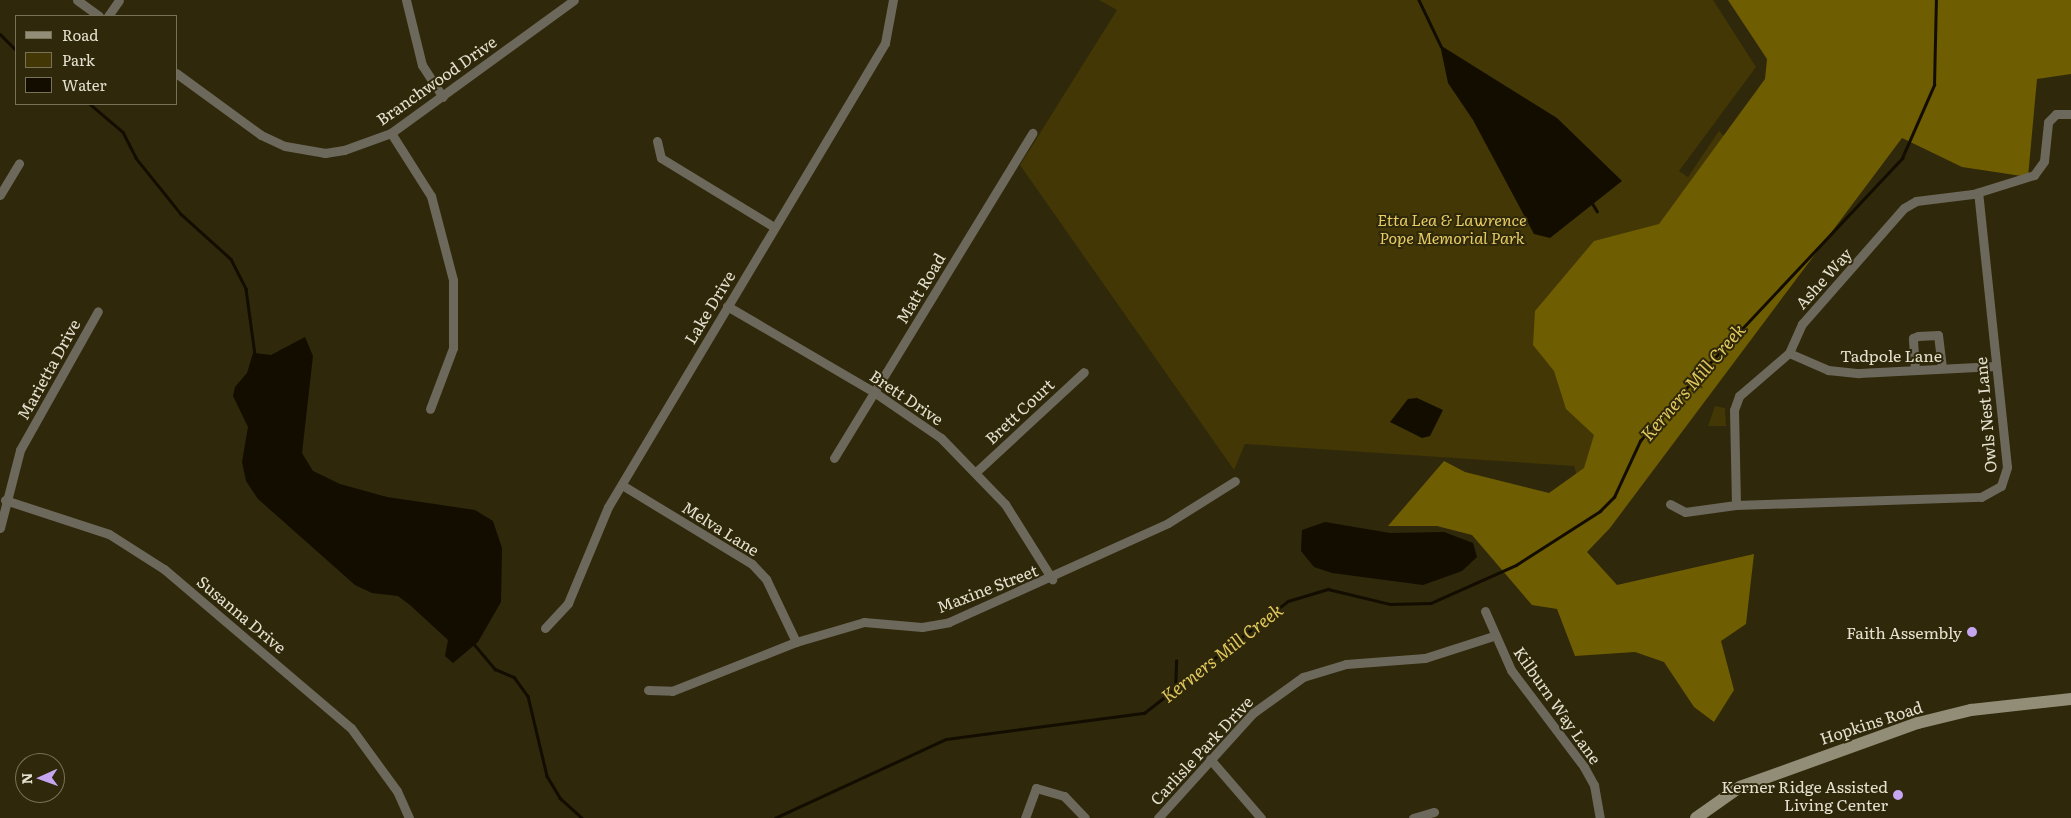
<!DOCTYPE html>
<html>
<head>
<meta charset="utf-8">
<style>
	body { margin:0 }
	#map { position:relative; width:2071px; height:818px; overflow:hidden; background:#2f280a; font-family:Literata,serif }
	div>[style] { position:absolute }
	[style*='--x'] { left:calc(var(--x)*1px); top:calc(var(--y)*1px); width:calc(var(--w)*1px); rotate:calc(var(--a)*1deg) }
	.green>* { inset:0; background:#423705 }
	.forest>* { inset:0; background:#6f5d01 }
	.water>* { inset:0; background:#130d00 }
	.stream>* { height:2.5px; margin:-1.25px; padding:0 1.25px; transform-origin:1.25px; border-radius:1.25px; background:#130d00 }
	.minor>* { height:9px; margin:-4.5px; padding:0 4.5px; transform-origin:4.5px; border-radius:4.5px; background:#6c685b }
	.secondary>* { height:12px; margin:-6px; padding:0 6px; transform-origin:6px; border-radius:6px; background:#928d77 }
	.dots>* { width:14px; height:14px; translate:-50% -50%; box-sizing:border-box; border:2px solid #2f280a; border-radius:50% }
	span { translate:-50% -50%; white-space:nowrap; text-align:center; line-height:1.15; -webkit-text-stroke:4px #2f280a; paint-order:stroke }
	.street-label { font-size:16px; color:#e5e1d0 }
	.park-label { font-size:16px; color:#e7cd63; font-style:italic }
	.poi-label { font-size:16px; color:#e5e1d0 }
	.right { translate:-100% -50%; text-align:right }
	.water-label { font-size:18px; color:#e1c75d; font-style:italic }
	.legend { position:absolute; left:15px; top:15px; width:162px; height:90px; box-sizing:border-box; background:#2f280a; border:1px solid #787259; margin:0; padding:6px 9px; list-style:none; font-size:15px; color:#e5e1d0 }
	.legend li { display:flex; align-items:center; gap:10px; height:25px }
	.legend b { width:25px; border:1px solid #787259 }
	.north { position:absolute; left:15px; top:753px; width:50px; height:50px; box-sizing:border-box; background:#2f280a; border:1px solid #787259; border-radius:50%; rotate:268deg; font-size:14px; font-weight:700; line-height:20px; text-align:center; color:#e5e1d0 }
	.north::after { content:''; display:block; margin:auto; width:18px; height:22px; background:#c6a6f0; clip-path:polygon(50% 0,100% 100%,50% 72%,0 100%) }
</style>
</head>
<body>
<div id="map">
	<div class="green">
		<div style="clip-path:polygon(1099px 0,1713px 0,1756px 67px,1679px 171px,1688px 177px,1719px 131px,1821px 234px,1582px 493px,1574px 466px,1245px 444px,1234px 470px,1020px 165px,1117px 10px)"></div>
		<div style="clip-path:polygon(1715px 406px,1725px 408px,1726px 426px,1708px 426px)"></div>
	</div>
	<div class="forest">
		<div style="clip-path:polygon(1728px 0,2071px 0,2071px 74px,2037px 79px,2028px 177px,1962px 167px,1902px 138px,1610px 528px,1587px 552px,1617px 585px,1754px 554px,1746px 624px,1721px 641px,1734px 690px,1714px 722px,1694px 707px,1664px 662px,1635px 652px,1575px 656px,1557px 609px,1532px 605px,1472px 535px,1437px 526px,1388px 526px,1444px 461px,1465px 472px,1549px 493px,1584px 468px,1594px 435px,1566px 409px,1554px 371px,1533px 345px,1535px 311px,1594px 241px,1659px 224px,1765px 79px,1767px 59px)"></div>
	</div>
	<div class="water">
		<div style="clip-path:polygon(1440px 45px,1557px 118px,1622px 181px,1550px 238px,1534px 234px,1473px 120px,1448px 83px)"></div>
		<div style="clip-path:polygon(305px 337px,313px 356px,302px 453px,313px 471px,340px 484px,387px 497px,475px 510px,493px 521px,502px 548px,501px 602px,478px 642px,453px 663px,445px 656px,448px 640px,410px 605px,398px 596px,372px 593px,355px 585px,258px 499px,246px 481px,242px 462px,248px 427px,233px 396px,235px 387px,247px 373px,253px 353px,271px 355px)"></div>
		<div style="clip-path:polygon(1417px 398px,1443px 410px,1430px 436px,1422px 438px,1390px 422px,1408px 399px)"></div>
		<div style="clip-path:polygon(1325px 522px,1390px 533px,1444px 532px,1473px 543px,1477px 557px,1462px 571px,1423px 585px,1332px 573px,1314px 567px,1301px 551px,1302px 530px)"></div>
	</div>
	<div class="stream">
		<div style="--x:1419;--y:0;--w:51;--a:64.4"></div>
		<div style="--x:0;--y:34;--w:23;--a:45"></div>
		<div style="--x:90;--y:104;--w:43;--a:40.3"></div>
		<div style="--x:123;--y:132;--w:29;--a:63"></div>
		<div style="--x:136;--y:158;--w:72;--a:51.2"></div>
		<div style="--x:181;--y:214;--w:67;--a:42"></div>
		<div style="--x:231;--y:259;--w:34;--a:63"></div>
		<div style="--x:246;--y:289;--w:67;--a:82.2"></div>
		<div style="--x:1591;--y:201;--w:12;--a:59"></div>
		<div style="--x:474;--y:644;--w:33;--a:50"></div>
		<div style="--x:495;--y:669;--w:21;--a:23"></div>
		<div style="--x:514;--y:677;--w:24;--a:54"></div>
		<div style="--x:528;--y:696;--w:82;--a:76.6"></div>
		<div style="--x:547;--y:776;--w:26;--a:59"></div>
		<div style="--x:560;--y:798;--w:30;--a:42"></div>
		<div style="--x:1175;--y:693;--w:32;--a:-88"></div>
		<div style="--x:775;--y:818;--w:188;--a:-24.8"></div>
		<div style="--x:946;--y:739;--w:200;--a:-7.5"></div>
		<div style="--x:1144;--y:713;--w:182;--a:-37.9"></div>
		<div style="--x:1288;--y:601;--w:42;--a:-16.7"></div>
		<div style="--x:1328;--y:589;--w:64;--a:13.6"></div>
		<div style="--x:1390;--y:604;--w:41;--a:-1.4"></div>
		<div style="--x:1431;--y:603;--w:93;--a:-24.1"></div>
		<div style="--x:1516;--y:565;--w:100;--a:-32.7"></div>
		<div style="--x:1600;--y:511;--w:20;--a:-45"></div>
		<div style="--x:1614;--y:497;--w:62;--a:-65.1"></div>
		<div style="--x:1640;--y:441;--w:32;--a:-51"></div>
		<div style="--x:1660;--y:416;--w:354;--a:-46.8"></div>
		<div style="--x:1902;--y:158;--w:80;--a:-66.3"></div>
		<div style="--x:1934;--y:85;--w:85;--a:-88.7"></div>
	</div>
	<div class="minor">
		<div style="--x:77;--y:0;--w:27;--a:36"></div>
		<div style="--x:406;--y:0;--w:67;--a:76.2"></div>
		<div style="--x:422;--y:65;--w:38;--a:57"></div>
		<div style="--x:108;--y:16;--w:19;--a:-55"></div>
		<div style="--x:176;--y:73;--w:105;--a:36.1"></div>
		<div style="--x:261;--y:135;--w:26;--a:25"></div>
		<div style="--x:285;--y:146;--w:41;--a:9.9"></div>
		<div style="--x:325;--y:153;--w:19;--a:-9"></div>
		<div style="--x:344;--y:150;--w:50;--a:-19.9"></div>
		<div style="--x:391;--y:133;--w:226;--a:-36"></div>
		<div style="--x:391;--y:133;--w:75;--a:57.6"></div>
		<div style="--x:431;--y:196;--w:87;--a:75.3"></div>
		<div style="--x:453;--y:280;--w:68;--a:90"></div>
		<div style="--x:453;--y:348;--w:65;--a:110.7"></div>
		<div style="--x:657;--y:141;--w:17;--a:77"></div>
		<div style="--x:661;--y:158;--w:132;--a:31.4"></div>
		<div style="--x:0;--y:195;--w:37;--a:-59"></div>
		<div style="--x:727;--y:306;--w:170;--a:30.3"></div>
		<div style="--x:874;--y:392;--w:81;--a:34.5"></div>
		<div style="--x:941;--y:438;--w:92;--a:45.9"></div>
		<div style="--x:1005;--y:504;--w:89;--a:57.9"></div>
		<div style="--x:1789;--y:353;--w:43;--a:23.6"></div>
		<div style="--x:1828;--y:370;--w:31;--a:6"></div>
		<div style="--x:1859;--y:373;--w:137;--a:-2.9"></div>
		<div style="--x:1915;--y:369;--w:31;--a:-94"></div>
		<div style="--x:1913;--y:338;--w:5;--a:-22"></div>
		<div style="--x:1918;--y:336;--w:20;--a:-3"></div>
		<div style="--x:1938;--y:335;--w:33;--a:83"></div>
		<div style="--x:834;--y:458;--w:381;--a:-58.6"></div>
		<div style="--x:976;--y:472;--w:147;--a:-42.8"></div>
		<div style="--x:622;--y:485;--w:152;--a:31.3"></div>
		<div style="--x:752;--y:564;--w:21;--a:47"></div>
		<div style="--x:766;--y:579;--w:70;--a:64.5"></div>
		<div style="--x:5;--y:500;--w:109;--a:18.1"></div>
		<div style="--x:109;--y:534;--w:65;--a:32.5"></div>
		<div style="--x:164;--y:569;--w:245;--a:40.4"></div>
		<div style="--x:351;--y:728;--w:78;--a:53.9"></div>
		<div style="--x:397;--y:791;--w:30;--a:66"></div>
		<div style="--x:1670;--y:504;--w:17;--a:28"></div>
		<div style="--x:1685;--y:512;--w:51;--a:-7.8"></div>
		<div style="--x:1736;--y:505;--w:95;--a:-91.2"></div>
		<div style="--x:1734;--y:410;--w:15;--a:-70"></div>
		<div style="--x:1739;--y:396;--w:66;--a:-40.7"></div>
		<div style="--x:1789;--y:353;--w:32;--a:-66"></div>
		<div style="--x:1802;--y:324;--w:154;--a:-48.7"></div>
		<div style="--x:1904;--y:208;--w:14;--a:-30"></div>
		<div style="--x:1916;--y:201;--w:57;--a:-7"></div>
		<div style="--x:1973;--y:194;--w:64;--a:-17.3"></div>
		<div style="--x:2034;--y:175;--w:17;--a:-54"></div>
		<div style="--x:2044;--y:161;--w:39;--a:-84"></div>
		<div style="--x:2048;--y:122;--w:11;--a:-45"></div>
		<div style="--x:2056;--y:114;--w:15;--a:0"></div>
		<div style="--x:1736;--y:505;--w:245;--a:-1.9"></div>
		<div style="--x:1981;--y:497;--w:23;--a:-29"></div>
		<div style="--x:2001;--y:486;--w:20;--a:-72"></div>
		<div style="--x:2007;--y:467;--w:276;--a:-96"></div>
		<div style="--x:0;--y:528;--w:81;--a:-75.6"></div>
		<div style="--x:20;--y:450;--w:159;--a:-60.7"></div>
		<div style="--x:1485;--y:611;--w:64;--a:66.2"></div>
		<div style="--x:1511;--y:670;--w:121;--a:53"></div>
		<div style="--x:1584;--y:767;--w:21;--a:61"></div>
		<div style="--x:1594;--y:785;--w:34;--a:80"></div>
		<div style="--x:545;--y:628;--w:34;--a:-47"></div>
		<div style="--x:568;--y:603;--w:104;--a:-67.4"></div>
		<div style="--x:608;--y:507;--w:540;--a:-59.16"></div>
		<div style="--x:885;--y:43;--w:44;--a:-79.5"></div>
		<div style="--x:648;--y:690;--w:24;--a:2"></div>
		<div style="--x:672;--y:691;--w:133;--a:-21.6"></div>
		<div style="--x:796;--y:642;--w:71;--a:-16.4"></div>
		<div style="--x:864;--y:622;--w:58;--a:4.9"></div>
		<div style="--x:922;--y:627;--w:27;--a:-10"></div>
		<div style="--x:949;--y:622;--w:240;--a:-24.3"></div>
		<div style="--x:1168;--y:523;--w:79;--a:-32.1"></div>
		<div style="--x:1210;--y:759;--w:78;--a:49.2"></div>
		<div style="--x:1025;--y:818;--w:32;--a:-70"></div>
		<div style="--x:1036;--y:788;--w:29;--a:16"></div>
		<div style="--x:1064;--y:796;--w:30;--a:46"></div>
		<div style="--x:1158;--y:818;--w:142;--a:-47.9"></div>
		<div style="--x:1253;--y:713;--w:62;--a:-35.8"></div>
		<div style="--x:1303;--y:677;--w:45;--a:-16.8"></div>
		<div style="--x:1346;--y:664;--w:79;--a:-4.3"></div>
		<div style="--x:1425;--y:658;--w:71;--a:-17.9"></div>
		<div style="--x:1413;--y:818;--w:22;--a:-16"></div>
	</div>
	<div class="secondary">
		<div style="--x:1696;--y:818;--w:54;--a:-35.2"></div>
		<div style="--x:1740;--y:787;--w:189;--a:-19.8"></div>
		<div style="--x:1918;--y:723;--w:55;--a:-13.8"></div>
		<div style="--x:1971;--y:710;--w:101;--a:-6.3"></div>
	</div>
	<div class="dots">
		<div style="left:1972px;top:632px;background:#c6a6f0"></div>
		<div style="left:1898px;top:795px;background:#c6a6f0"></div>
	</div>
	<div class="street-label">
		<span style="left:436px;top:80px;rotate:-35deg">Branchwood Drive</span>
		<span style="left:1823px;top:278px;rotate:-48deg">Ashe Way</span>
		<span style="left:920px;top:288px;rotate:-59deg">Matt Road</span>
		<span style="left:709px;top:307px;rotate:-59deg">Lake Drive</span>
		<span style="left:1891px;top:355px">Tadpole Lane</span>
		<span style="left:48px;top:369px;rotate:-61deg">Marietta Drive</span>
		<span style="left:907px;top:397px;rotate:34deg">Brett Drive</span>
		<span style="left:1019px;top:411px;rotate:-43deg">Brett Court</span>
		<span style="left:1985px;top:415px;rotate:-95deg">Owls Nest Lane</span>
		<span style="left:721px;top:528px;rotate:32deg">Melva Lane</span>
		<span style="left:987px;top:588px;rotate:-21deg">Maxine Street</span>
		<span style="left:242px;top:614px;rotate:40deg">Susanna Drive</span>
		<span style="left:1558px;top:705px;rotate:55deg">Kilburn Way Lane</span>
		<span style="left:1871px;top:722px;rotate:-18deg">Hopkins Road</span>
		<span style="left:1201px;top:750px;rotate:-47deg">Carlisle Park Drive</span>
	</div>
	<div class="park-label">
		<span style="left:1452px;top:228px">Etta Lea &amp; Lawrence<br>Pope Memorial Park</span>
	</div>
	<div class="poi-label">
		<span class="right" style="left:1962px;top:632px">Faith Assembly</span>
		<span class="right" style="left:1888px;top:795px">Kerner Ridge Assisted<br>Living Center</span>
	</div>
	<div class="water-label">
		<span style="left:1693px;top:382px;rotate:-49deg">Kerners Mill Creek</span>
		<span style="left:1222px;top:653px;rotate:-38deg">Kerners Mill Creek</span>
	</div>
	<ul class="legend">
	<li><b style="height:6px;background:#928d77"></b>Road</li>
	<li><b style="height:14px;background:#423705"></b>Park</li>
	<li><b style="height:14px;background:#130d00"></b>Water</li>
	</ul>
	<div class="north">N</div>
</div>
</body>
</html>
